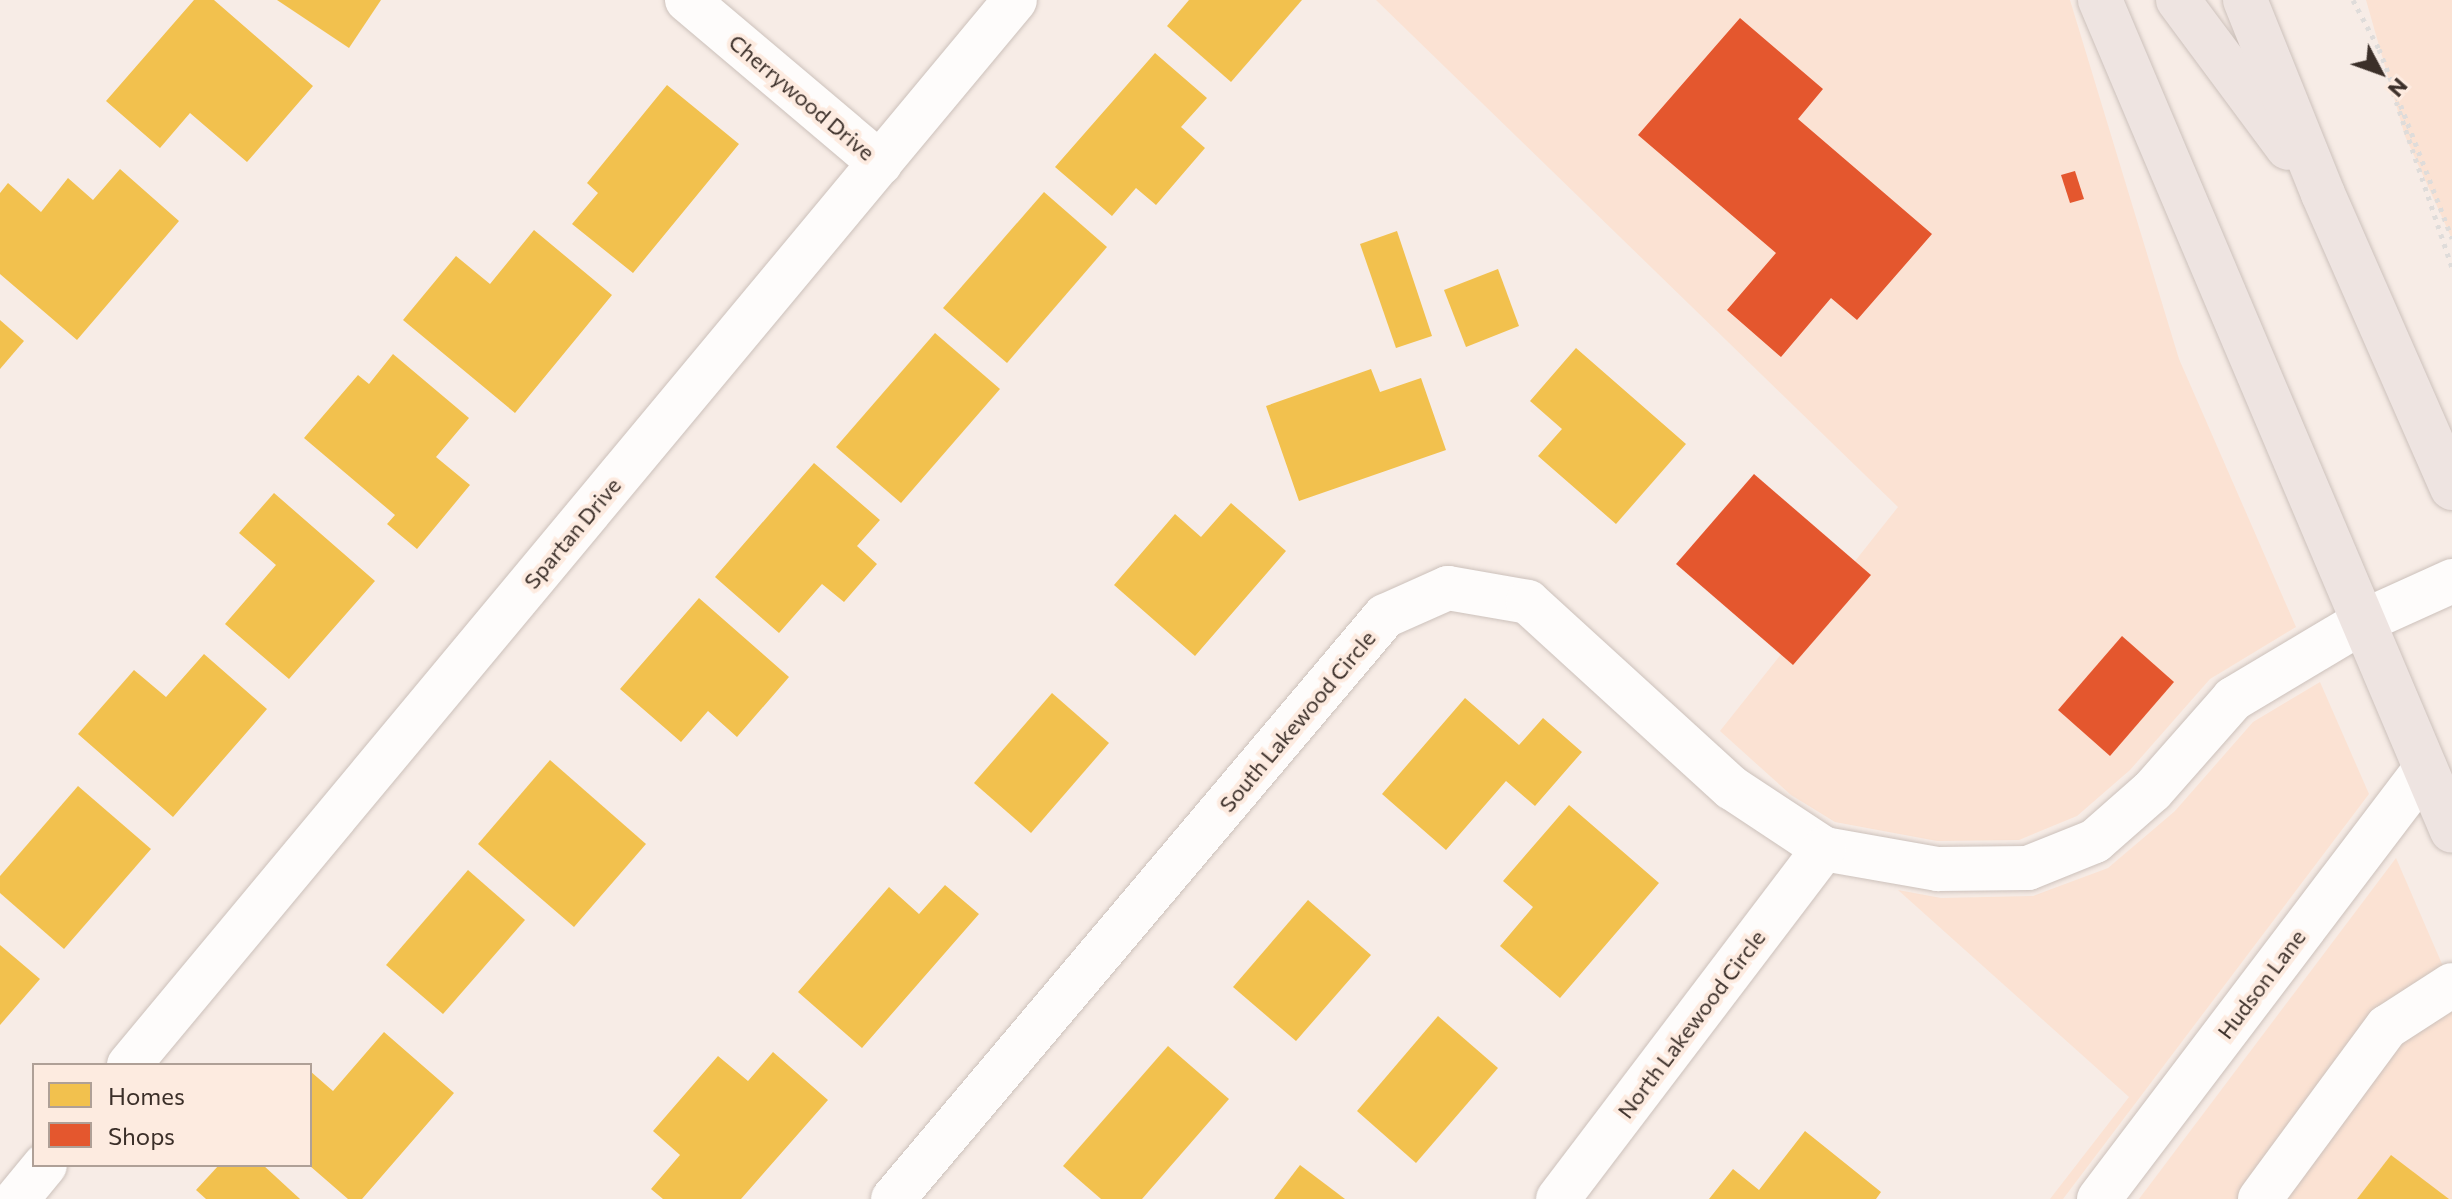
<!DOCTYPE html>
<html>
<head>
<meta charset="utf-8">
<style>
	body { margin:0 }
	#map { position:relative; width:2452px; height:1199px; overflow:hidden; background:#f7ece6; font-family:Commissioner,sans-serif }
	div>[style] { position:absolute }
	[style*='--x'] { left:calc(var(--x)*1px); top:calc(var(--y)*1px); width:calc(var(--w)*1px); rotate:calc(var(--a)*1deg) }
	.built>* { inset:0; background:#fbe2d3 }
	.homes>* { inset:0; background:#f2c14e }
	.shops>* { inset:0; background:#e4572e }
	.path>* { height:5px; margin-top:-2.5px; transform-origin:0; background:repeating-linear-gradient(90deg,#dfdcda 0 4px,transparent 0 10px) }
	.roads { filter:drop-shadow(0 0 2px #ccc1bb) drop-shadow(0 0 2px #ccc1bb) }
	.minor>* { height:44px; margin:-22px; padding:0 22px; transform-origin:22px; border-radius:22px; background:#fefcfb }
	.major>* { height:44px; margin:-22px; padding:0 22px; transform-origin:22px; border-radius:22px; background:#eee4e1 }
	span { translate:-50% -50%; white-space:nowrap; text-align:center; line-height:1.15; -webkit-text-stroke:8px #fdebe0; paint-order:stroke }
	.street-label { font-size:22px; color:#3b2f29 }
	.legend { position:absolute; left:32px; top:1063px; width:280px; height:104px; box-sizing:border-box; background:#fdebe0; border:2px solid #afa097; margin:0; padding:10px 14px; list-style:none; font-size:24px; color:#3b2f29 }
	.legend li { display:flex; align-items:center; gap:16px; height:40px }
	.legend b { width:40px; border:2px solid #afa097 }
	.north { position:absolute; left:2340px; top:32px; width:80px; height:80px; -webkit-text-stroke:6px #fdebe0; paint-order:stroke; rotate:131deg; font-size:22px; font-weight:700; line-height:32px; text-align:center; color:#3b2f29 }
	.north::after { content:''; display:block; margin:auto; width:28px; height:36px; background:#3b2f29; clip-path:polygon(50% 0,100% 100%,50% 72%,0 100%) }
</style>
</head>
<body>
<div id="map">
	<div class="built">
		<div style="clip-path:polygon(1376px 0,2070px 0,2179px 359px,2296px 627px,2210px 679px,2130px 770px,2077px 816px,2019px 840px,1937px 841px,1835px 822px,1791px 795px,1720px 731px,1898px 507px)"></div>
		<div style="clip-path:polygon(2366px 0,2452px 0,2452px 239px,2405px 136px)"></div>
		<div style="clip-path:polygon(2320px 682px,2369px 794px,2063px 1199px,2050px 1199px,2129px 1097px,1898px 890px,1941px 898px,2033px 896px,2108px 868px,2175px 811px,2253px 722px)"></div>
		<div style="clip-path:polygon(2396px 858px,2452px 987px,2452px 1199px,2139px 1199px)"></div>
	</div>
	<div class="homes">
		<div style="clip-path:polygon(194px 0,214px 0,313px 86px,247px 162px,190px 113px,160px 148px,106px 101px)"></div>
		<div style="clip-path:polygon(277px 0,381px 0,349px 48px)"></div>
		<div style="clip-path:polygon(1189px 0,1302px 0,1231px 82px,1167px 26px)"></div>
		<div style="clip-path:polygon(1155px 53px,1207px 98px,1181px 127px,1205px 148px,1156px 205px,1136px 188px,1112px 216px,1055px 167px)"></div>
		<div style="clip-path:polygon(667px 85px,739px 144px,633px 273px,572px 224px,598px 193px,587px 183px)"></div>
		<div style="clip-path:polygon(120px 169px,179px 221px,77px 340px,0 274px,0 193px,8px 183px,41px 212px,68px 178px,93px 200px)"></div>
		<div style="clip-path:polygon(1044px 192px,1107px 247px,1007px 363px,943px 308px)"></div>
		<div style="clip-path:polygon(534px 230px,612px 295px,515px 413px,403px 320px,456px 256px,490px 284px)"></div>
		<div style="clip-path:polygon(1397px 231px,1432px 336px,1396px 348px,1360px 244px)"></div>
		<div style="clip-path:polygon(1498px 269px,1519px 326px,1466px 347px,1444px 290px)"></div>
		<div style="clip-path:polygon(0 320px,24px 341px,0 369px)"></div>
		<div style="clip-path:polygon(935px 333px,1000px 389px,901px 503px,836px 447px)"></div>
		<div style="clip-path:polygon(1576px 348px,1686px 444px,1616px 524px,1538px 456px,1562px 429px,1530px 401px)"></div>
		<div style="clip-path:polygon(393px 354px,469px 418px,436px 457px,470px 485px,417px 549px,387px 524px,395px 515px,304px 438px,358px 375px,369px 384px)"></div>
		<div style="clip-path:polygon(1371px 369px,1380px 392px,1421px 378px,1446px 450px,1299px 501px,1266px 406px)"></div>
		<div style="clip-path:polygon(814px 463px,880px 520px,857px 546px,877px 564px,844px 602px,822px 584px,779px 633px,715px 577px)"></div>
		<div style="clip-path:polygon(274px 493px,375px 581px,289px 679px,225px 624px,276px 565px,239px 533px)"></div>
		<div style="clip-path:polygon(1231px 503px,1286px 551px,1195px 656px,1114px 585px,1175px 514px,1201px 537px)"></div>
		<div style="clip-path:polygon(699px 598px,789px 677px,737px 737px,708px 711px,681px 742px,620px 689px)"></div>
		<div style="clip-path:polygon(204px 654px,267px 709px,173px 817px,78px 734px,134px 670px,166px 697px)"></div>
		<div style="clip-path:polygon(1052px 693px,1109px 743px,1031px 833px,974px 783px)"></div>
		<div style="clip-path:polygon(1465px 698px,1519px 745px,1543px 718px,1582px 752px,1535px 806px,1506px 781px,1446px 850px,1382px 794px)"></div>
		<div style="clip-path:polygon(550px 760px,646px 844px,574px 927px,478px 844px)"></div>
		<div style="clip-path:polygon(78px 786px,151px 849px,64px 949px,0 893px,0 876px)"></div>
		<div style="clip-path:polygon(1569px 805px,1659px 883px,1560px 998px,1500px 946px,1533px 907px,1503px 881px)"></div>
		<div style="clip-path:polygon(468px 870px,525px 920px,443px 1014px,386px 965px)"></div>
		<div style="clip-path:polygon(945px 885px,979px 914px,862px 1048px,798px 992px,889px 887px,919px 914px)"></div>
		<div style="clip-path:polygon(1308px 900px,1371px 955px,1296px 1041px,1233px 987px)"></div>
		<div style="clip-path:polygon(0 945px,40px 979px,0 1025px)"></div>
		<div style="clip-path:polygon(1438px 1016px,1498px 1068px,1416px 1163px,1357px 1111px)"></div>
		<div style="clip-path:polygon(384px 1032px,454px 1093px,362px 1199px,348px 1199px,310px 1166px,310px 1071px,333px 1091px)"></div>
		<div style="clip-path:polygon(1168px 1046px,1229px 1099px,1142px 1199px,1101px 1199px,1063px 1166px)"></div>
		<div style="clip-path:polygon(773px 1052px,828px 1100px,741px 1199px,663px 1199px,651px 1189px,680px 1155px,653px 1131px,718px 1056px,748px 1081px)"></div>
		<div style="clip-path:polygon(1805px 1131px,1881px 1192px,1876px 1199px,1709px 1199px,1733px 1169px,1759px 1190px)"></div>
		<div style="clip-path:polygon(2391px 1155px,2449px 1199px,2357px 1199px)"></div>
		<div style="clip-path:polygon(219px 1165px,263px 1165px,300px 1199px,206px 1199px,196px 1190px)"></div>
		<div style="clip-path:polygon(1300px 1165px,1345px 1199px,1274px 1199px)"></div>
	</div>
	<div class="shops">
		<div style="clip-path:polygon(1740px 18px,1823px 89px,1798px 119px,1932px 234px,1857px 320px,1831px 298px,1781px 357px,1727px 310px,1776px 253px,1638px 135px)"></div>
		<div style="clip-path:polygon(2075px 171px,2084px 199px,2070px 203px,2061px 175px)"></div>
		<div style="clip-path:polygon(1754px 474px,1871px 575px,1793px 665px,1676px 564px)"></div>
		<div style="clip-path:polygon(2122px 636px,2174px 682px,2110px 756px,2058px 710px)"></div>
	</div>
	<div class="path">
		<div style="--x:2353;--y:0;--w:55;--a:62"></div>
		<div style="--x:2379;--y:49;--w:203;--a:68.9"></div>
		<div style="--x:2393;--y:92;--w:185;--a:71.4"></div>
	</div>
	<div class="roads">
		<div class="minor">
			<div style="--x:687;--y:0;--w:253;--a:40.2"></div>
			<div style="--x:129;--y:1065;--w:1385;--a:-50.24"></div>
			<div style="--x:17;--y:1199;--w:44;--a:-50.5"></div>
			<div style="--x:893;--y:1199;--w:763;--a:-49.84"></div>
			<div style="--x:1385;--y:616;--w:69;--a:-24"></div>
			<div style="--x:1448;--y:588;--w:81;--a:9.9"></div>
			<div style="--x:1528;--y:602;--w:276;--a:42.4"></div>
			<div style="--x:1732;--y:788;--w:110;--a:33.5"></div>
			<div style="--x:1824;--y:849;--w:116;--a:10"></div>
			<div style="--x:1938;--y:869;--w:90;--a:-0.6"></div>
			<div style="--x:2028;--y:868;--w:72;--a:-21.9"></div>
			<div style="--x:2095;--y:841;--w:76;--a:-41.3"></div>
			<div style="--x:2152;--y:791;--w:123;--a:-48.6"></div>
			<div style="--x:2233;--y:699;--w:152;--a:-30.8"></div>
			<div style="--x:2364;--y:621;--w:97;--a:-24.4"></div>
			<div style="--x:1558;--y:1199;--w:440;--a:-52.8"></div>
			<div style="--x:2099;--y:1199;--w:540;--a:-52.83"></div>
			<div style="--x:2260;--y:1199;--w:214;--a:-53.6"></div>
			<div style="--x:2387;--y:1027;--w:77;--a:-32.9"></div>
		</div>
		<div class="major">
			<div style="--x:2100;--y:0;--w:902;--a:67.04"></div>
			<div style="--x:2178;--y:0;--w:184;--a:53.4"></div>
			<div style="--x:2245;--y:0;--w:209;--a:68.1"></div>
			<div style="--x:2323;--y:194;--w:321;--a:66.3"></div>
		</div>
	</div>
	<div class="street-label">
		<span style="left:802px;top:97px;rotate:40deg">Cherrywood Drive</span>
		<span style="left:572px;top:533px;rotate:-50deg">Spartan Drive</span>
		<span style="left:1297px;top:721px;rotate:-50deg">South Lakewood Circle</span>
		<span style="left:2261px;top:984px;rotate:-53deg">Hudson Lane</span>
		<span style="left:1691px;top:1024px;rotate:-53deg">North Lakewood Circle</span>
	</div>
	<ul class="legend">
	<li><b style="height:22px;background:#f2c14e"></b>Homes</li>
	<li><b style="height:22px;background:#e4572e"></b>Shops</li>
	</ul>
	<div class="north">N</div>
</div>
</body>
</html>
